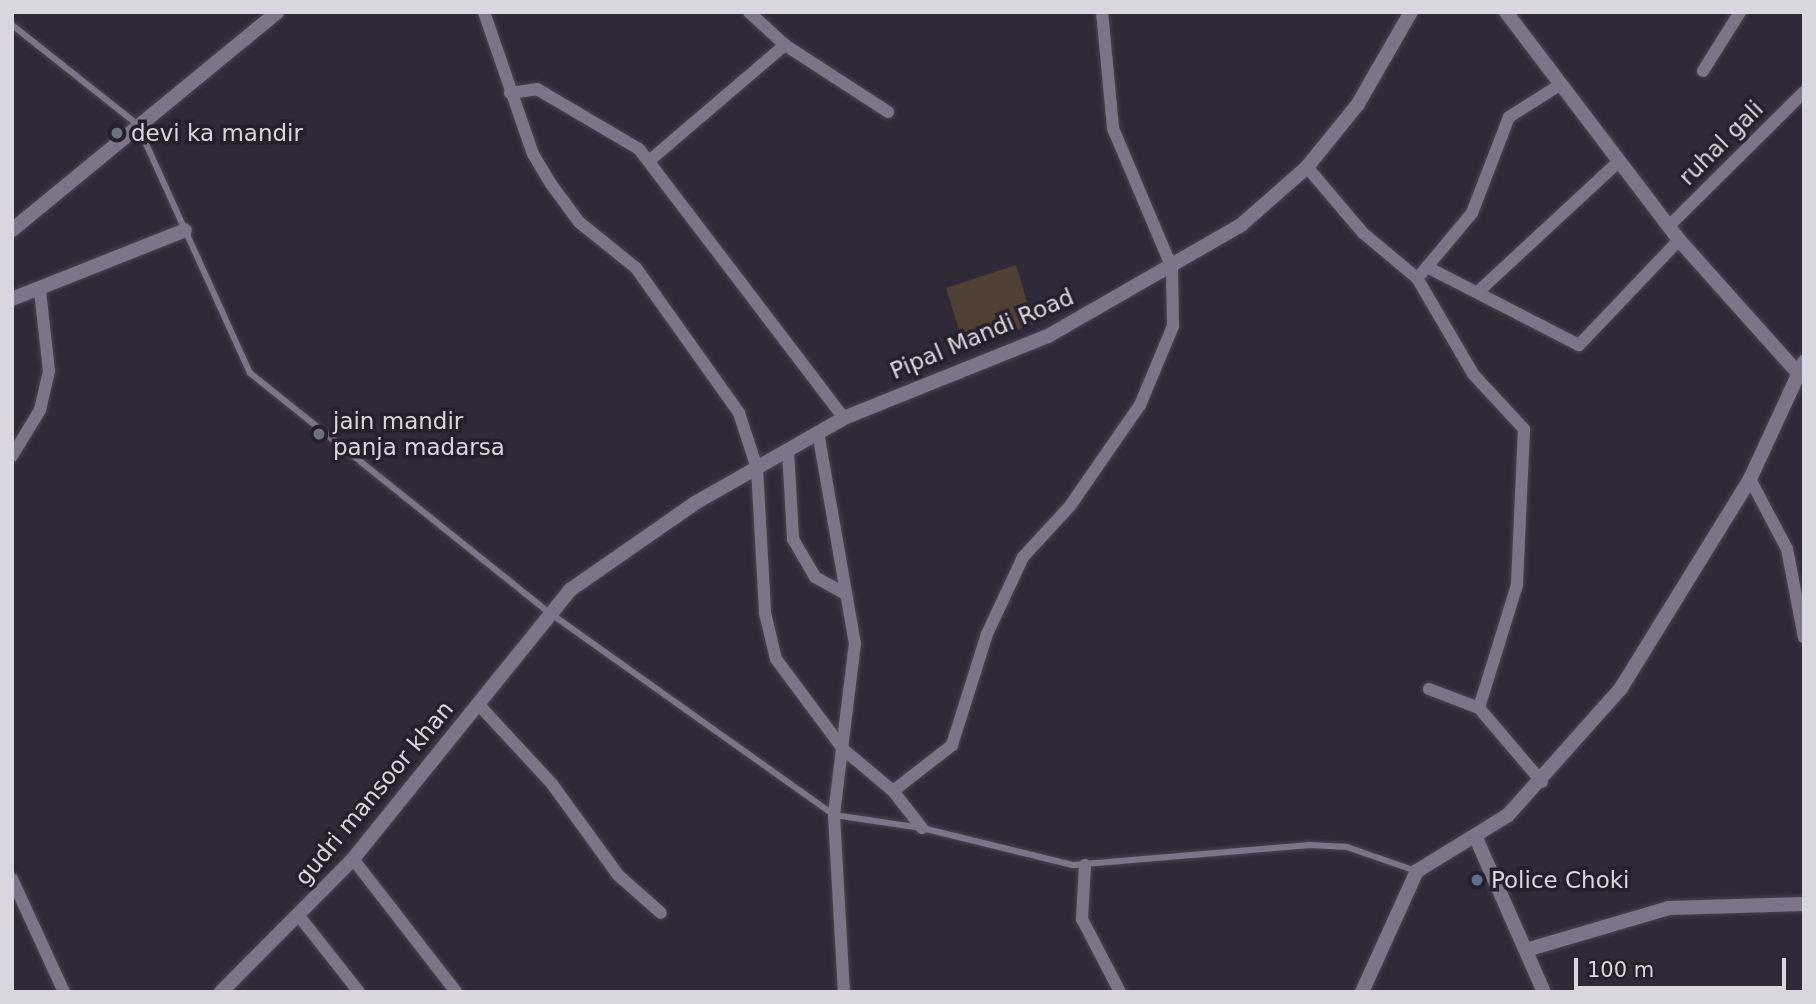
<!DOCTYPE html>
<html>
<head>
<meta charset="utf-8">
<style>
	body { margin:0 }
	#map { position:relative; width:1816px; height:1004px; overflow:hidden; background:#302938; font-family:"DejaVu Sans",sans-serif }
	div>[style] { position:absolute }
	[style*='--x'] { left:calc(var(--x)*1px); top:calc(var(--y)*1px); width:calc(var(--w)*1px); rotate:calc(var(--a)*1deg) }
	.building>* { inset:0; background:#4f4034 }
	.roads { filter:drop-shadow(0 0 2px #4a4551) drop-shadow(0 0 2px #4a4551) }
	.service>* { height:6px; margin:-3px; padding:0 3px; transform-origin:3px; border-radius:3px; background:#7d7587 }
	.minor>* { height:12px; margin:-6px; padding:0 6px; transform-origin:6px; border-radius:6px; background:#7d7587 }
	.tertiary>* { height:14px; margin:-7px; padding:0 7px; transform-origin:7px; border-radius:7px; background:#7d7587 }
	.dots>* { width:19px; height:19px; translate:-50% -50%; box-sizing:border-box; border:4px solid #261f2e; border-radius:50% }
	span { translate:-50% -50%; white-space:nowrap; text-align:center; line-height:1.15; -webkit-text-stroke:7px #261f2e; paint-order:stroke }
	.poi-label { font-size:23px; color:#dad6e0 }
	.left { translate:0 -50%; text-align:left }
	.street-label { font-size:23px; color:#dad6e0 }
	.frame { position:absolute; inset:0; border:14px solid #dad6e0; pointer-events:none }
	.scale { position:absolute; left:1574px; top:958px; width:212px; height:32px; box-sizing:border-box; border:4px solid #dad6e0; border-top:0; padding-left:9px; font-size:21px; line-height:24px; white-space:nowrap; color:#dad6e0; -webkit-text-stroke:5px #261f2e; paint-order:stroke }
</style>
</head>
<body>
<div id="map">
	<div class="building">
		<div style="clip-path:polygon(1016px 265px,1034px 324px,965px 349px,946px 288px)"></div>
	</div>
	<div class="roads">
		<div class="service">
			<div style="--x:12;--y:25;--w:159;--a:38.4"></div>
			<div style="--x:137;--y:124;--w:273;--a:65.6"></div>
			<div style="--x:250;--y:373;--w:381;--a:38.7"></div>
			<div style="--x:547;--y:611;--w:352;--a:35.4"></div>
			<div style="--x:834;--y:815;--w:89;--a:8.4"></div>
			<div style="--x:922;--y:828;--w:155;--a:13.8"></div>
			<div style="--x:1073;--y:865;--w:238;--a:-4.8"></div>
			<div style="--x:1310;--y:845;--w:37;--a:3"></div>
			<div style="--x:1347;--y:847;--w:73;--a:19.2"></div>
		</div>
		<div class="minor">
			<div style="--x:484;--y:12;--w:150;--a:71"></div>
			<div style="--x:533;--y:154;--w:35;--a:59"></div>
			<div style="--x:551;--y:184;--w:47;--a:53.6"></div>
			<div style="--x:579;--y:222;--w:73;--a:38.9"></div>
			<div style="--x:636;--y:268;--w:178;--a:54.6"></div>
			<div style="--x:739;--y:413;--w:58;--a:71.9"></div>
			<div style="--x:757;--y:468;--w:145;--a:86.8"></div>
			<div style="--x:765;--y:613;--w:47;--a:76.6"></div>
			<div style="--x:776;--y:659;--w:112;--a:53.3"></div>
			<div style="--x:843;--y:749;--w:65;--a:40"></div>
			<div style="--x:893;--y:791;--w:47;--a:51.9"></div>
			<div style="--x:749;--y:12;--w:49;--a:42.5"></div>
			<div style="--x:785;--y:45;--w:123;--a:33"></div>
			<div style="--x:1703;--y:71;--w:70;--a:-57.9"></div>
			<div style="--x:510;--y:93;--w:27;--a:-8"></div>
			<div style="--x:537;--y:89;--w:118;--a:30.5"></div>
			<div style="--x:639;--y:149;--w:338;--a:52.7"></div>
			<div style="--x:649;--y:161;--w:179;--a:-40.5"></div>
			<div style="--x:1307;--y:167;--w:87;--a:49.7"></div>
			<div style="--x:1363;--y:233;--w:70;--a:39.8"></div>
			<div style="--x:1417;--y:278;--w:111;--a:59.7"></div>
			<div style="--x:1473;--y:374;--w:75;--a:47.2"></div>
			<div style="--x:1524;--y:429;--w:156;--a:92.6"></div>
			<div style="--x:1517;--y:585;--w:129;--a:107.2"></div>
			<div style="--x:1669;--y:226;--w:190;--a:-44.8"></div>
			<div style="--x:1427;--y:267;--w:171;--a:27.2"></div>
			<div style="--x:1579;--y:345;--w:145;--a:-46.4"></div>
			<div style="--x:1421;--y:274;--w:80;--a:-50.1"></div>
			<div style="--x:1472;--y:213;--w:103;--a:-68.9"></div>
			<div style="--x:1509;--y:117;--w:58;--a:-32.3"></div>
			<div style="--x:1480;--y:290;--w:188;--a:-42.8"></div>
			<div style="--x:818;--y:432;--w:214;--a:80.1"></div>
			<div style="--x:855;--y:643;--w:173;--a:97"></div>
			<div style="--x:834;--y:815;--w:177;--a:86.8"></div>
			<div style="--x:788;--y:451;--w:88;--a:86.7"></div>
			<div style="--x:793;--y:539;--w:44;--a:59.9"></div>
			<div style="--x:815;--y:577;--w:33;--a:29"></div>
			<div style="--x:12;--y:456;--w:54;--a:-58.7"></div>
			<div style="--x:40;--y:410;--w:40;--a:-77"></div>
			<div style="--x:49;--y:371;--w:81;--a:-96.4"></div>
			<div style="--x:1750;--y:479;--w:79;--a:62.1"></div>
			<div style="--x:1787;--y:549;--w:90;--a:79.1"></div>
			<div style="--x:1429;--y:689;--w:53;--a:20.8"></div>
			<div style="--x:1479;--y:708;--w:97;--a:49.6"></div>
			<div style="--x:478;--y:704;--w:109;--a:47.2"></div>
			<div style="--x:552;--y:784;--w:112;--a:54"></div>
			<div style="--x:618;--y:875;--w:57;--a:41.5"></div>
			<div style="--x:893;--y:791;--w:75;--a:-37.9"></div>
			<div style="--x:952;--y:745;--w:116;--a:-72.5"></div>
			<div style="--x:987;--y:634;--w:85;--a:-64.9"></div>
			<div style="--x:1023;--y:557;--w:69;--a:-47.3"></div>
			<div style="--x:1070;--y:506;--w:123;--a:-55.3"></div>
			<div style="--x:1140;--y:405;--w:86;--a:-67.3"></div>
			<div style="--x:1173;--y:326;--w:58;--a:-91"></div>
			<div style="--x:1172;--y:268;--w:152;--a:-112.9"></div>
			<div style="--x:1113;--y:128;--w:117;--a:-95.4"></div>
			<div style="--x:353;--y:859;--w:168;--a:52.2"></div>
			<div style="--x:1085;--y:865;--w:54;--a:93.2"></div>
			<div style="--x:1082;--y:919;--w:82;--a:62.5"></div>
			<div style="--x:12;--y:879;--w:124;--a:65.3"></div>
			<div style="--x:299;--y:916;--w:97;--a:51.7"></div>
		</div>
		<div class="tertiary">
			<div style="--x:1506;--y:12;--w:286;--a:52.8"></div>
			<div style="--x:1679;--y:240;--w:180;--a:48.2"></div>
			<div style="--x:12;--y:230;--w:343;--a:-39.4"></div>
			<div style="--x:12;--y:299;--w:186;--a:-21.7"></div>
			<div style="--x:1476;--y:838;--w:168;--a:66.2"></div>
			<div style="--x:1526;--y:950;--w:149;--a:-16.4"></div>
			<div style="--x:1669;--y:908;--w:135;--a:-1.7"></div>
			<div style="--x:221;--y:992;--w:187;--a:-45.2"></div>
			<div style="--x:353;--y:859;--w:346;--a:-51.1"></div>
			<div style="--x:570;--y:590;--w:152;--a:-34.8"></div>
			<div style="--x:695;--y:503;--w:172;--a:-29.7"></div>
			<div style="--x:844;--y:418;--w:220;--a:-21.9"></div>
			<div style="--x:1048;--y:336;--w:223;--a:-29.9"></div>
			<div style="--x:1241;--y:225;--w:88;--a:-41.3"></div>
			<div style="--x:1307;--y:167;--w:81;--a:-51"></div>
			<div style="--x:1358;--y:104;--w:106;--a:-60.1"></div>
			<div style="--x:1362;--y:992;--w:133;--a:-65.6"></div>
			<div style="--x:1417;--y:871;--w:107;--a:-31.6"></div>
			<div style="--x:1508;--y:815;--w:170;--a:-48.3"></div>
			<div style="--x:1621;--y:688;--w:246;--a:-58.3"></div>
			<div style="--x:1750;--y:479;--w:129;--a:-65.2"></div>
		</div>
	</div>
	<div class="dots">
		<div style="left:117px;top:133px;background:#6b7280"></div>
		<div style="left:319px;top:434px;background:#6b7280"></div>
		<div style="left:1477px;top:880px;background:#5c6f8a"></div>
	</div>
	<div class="poi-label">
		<span class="left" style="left:131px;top:133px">devi ka mandir</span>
		<span class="left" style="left:333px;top:434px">jain mandir<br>panja madarsa</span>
		<span class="left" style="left:1491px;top:880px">Police Choki</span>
	</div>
	<div class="street-label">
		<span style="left:1721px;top:143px;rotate:-45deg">ruhal gali</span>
		<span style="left:982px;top:334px;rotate:-23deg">Pipal Mandi Road</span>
		<span style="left:374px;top:793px;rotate:-50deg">gudri mansoor khan</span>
	</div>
	<div class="frame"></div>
	<div class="scale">100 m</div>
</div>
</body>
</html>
